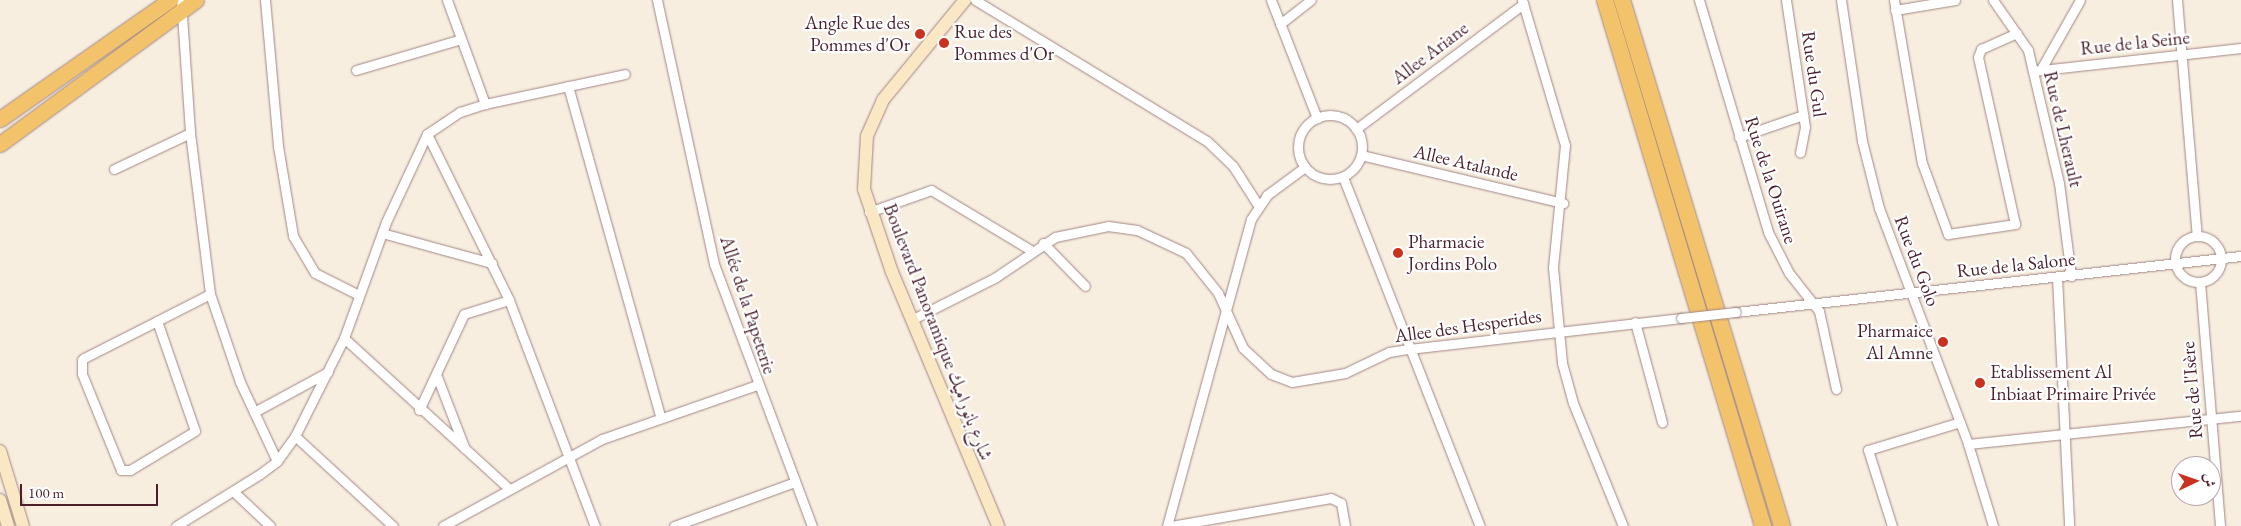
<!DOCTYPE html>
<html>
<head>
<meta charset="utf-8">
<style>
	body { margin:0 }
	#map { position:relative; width:2241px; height:526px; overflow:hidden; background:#f8eedf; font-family:"EB Garamond",Amiri,serif }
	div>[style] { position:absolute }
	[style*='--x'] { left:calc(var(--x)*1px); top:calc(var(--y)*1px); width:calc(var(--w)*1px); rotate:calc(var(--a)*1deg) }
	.roads { filter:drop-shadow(0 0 1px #a18685) drop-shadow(0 0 1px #a18685) }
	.street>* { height:9px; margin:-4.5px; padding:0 4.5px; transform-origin:4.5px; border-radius:4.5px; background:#fff }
	.street>.ring { margin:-4.5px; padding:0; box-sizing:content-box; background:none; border:9px solid #fff; border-radius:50% }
	.secondary>* { height:12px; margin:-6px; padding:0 6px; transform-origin:6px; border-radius:6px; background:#fae7c3 }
	.primary>* { height:15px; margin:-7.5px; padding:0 7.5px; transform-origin:7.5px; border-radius:7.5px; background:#f2c36a }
	.highway>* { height:16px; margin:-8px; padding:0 8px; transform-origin:8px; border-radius:8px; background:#f2c36a }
	.bridges { filter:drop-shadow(0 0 1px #a18685) drop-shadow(0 0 1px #a18685) }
	.street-bridge>* { height:9px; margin:-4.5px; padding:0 4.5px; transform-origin:4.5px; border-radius:4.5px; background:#fff }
	.dots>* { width:14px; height:14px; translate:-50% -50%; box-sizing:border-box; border:2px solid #fff; border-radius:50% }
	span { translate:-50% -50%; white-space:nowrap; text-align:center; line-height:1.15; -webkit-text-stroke:4.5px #fff; paint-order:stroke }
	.poi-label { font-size:19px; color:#4a1f2b }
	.right { translate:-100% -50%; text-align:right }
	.left { translate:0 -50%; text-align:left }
	.street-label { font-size:19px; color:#4a1f2b }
	.north { position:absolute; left:2171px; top:456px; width:50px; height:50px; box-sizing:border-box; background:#fff; border:1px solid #b7a5aa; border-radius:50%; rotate:87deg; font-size:14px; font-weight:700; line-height:20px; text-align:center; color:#4a1f2b }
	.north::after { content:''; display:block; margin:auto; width:18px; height:22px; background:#c8321e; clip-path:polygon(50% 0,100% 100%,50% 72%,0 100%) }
	.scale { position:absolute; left:20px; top:484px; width:138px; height:22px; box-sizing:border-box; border:2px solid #4a1f2b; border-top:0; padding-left:6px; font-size:15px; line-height:18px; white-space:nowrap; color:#4a1f2b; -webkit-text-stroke:4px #fff; paint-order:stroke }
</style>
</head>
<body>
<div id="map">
	<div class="roads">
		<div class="street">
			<div style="--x:181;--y:0;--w:133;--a:86.1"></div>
			<div style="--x:190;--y:133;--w:162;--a:82.9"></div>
			<div style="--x:210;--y:294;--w:93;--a:71.2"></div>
			<div style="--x:240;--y:382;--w:87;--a:64.9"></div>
			<div style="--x:265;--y:0;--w:147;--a:84.9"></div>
			<div style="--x:278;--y:146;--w:91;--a:80.5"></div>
			<div style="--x:293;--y:236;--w:43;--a:59.3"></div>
			<div style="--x:315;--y:273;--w:49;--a:26.6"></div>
			<div style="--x:447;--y:0;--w:111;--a:69.9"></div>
			<div style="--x:657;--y:0;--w:270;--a:77.8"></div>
			<div style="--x:714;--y:264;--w:280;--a:69.5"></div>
			<div style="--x:975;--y:0;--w:271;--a:31.3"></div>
			<div style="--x:1207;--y:141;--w:36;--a:44"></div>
			<div style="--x:1233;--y:166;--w:46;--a:57.3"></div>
			<div style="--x:1271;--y:0;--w:127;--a:68.7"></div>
			<div style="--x:1522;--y:0;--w:151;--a:73.5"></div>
			<div style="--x:1565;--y:145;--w:123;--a:95.6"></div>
			<div style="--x:1553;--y:267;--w:96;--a:84.6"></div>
			<div style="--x:1562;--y:363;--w:41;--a:74.6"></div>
			<div style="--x:1573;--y:403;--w:133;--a:67.9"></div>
			<div style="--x:1699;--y:0;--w:242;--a:73.4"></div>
			<div style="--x:1768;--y:232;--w:46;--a:62.9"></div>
			<div style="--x:1789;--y:273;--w:48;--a:51.7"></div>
			<div style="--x:1819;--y:311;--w:80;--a:77.7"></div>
			<div style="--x:1786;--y:0;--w:128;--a:81.5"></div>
			<div style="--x:1805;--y:127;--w:26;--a:101"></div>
			<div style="--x:1841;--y:0;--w:143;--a:81.5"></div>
			<div style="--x:1862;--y:141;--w:69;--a:75.8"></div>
			<div style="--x:1879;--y:208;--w:252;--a:69.3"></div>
			<div style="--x:1968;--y:444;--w:86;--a:73"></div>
			<div style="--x:1894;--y:0;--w:165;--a:80.3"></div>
			<div style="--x:1922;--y:163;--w:76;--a:69.9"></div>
			<div style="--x:1948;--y:234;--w:68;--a:-8.5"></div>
			<div style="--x:2015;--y:224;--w:171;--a:-102.5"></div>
			<div style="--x:1978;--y:57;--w:9;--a:-69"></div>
			<div style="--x:1981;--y:49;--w:39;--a:-24"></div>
			<div style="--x:1993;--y:0;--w:61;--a:55"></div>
			<div style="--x:2028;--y:50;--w:137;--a:76.9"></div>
			<div style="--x:2059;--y:183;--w:94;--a:82.6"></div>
			<div style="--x:2177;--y:0;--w:237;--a:85.2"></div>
			<div style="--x:1895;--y:10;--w:61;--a:-9.5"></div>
			<div style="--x:1280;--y:24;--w:39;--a:-38"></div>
			<div style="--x:2041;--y:69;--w:79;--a:-60.5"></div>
			<div style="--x:356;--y:70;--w:109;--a:-16.4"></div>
			<div style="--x:2033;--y:71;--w:209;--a:-6.3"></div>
			<div style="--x:568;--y:86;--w:345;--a:74.4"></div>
			<div class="ring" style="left:1298px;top:115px;width:55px;height:55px"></div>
			<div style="--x:1356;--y:129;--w:209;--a:-36.8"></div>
			<div style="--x:427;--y:134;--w:185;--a:63.7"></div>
			<div style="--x:509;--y:300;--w:242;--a:69.2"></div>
			<div style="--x:1739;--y:137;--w:68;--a:-19"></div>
			<div style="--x:1361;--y:155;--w:208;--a:13.4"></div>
			<div style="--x:114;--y:169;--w:84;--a:-25.3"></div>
			<div style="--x:1343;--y:177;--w:375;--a:68.6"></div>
			<div style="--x:869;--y:212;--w:66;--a:-19.5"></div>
			<div style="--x:931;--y:190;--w:118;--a:31.1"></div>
			<div style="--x:382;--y:233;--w:114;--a:15.3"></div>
			<div class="ring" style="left:2175px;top:236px;width:37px;height:37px"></div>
			<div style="--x:1043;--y:243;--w:60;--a:45.7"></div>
			<div style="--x:2057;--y:277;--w:249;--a:87.2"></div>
			<div style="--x:2200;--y:282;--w:245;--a:85.3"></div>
			<div style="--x:1736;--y:312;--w:508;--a:-6.33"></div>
			<div style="--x:911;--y:320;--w:95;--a:-26.8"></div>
			<div style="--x:996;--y:277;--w:71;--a:-34.1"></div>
			<div style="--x:1055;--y:237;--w:54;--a:-11.7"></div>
			<div style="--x:1108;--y:226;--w:29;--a:8"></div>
			<div style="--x:1137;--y:230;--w:54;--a:25.1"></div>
			<div style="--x:1186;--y:253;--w:51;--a:51.3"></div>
			<div style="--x:1218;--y:293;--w:60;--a:65.6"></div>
			<div style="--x:1243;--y:348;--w:38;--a:43"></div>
			<div style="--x:1271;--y:374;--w:22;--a:21"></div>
			<div style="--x:1292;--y:382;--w:54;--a:-9.6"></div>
			<div style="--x:1345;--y:373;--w:49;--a:-25.5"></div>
			<div style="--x:1389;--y:352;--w:20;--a:-9"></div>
			<div style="--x:1409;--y:349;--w:274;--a:-6.5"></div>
			<div style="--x:157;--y:321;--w:116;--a:70.9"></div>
			<div style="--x:195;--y:431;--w:76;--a:149"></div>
			<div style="--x:130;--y:470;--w:9;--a:180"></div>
			<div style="--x:121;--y:470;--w:104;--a:-112.1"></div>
			<div style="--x:82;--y:374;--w:14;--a:-90"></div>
			<div style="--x:82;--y:360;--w:3;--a:-45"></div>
			<div style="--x:84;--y:358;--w:82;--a:-26.9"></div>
			<div style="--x:157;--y:321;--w:59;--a:-27"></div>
			<div style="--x:1635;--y:322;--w:104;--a:74.9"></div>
			<div style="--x:344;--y:338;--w:221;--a:42.4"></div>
			<div style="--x:436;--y:374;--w:80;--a:68.9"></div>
			<div style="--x:419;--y:410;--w:106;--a:-64.9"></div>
			<div style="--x:464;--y:314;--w:47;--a:-17.3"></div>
			<div style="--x:254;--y:412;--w:84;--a:-28.4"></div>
			<div style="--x:295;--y:436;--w:133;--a:42.6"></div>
			<div style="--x:1968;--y:444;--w:274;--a:-5.9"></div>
			<div style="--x:233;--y:491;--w:51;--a:43.4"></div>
			<div style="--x:176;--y:526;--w:99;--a:-31.8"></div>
			<div style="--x:260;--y:474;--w:21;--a:-37"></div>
			<div style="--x:277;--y:461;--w:31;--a:-54"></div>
			<div style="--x:295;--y:436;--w:110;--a:-63.4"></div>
			<div style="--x:344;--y:338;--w:123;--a:-70.1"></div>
			<div style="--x:386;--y:222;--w:97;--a:-65"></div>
			<div style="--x:427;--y:134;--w:40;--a:-34"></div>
			<div style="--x:460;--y:112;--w:26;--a:-18"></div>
			<div style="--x:485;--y:104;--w:143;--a:-12.1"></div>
			<div style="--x:443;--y:526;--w:181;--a:-28.7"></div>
			<div style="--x:602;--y:439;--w:164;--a:-19.2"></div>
			<div style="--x:674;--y:526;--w:129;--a:-20"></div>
			<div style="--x:1167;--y:526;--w:318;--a:-74.7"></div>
			<div style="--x:1251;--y:219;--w:29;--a:-56"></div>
			<div style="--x:1267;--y:195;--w:47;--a:-36.4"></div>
			<div style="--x:1171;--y:526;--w:162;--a:-9.9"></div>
			<div style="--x:1331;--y:498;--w:11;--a:27"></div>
			<div style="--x:1341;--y:503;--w:23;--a:80"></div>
			<div style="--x:1892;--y:526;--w:80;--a:-107.5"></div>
			<div style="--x:1868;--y:450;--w:96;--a:-16.9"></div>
		</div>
		<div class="secondary">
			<div style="--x:965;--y:0;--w:129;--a:129.4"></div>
			<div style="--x:883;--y:100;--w:39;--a:114"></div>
			<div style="--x:867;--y:136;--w:53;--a:93.2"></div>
			<div style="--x:864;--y:189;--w:88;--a:71.4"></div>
			<div style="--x:892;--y:272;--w:275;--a:67.3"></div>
			<div style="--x:0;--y:451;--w:78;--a:73"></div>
			<div style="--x:0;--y:500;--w:27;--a:73"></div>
		</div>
		<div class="primary">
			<div style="--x:0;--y:119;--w:208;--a:-35"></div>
			<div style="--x:0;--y:144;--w:243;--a:-36.3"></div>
		</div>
		<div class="highway">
			<div style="--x:1605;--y:0;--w:549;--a:73.28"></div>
			<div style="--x:1622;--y:0;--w:550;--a:73.08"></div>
		</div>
	</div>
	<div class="bridges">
		<div class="street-bridge">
			<div style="--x:1681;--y:318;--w:55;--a:-6.2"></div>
		</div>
	</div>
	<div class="dots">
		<div style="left:920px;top:34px;background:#c8321e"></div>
		<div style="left:944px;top:43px;background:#c8321e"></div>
		<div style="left:1398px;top:253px;background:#c8321e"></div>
		<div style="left:1943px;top:342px;background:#c8321e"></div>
		<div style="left:1980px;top:383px;background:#c8321e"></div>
	</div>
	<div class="poi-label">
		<span class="right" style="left:910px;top:34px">Angle Rue des<br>Pommes d'Or</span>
		<span class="left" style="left:954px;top:43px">Rue des<br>Pommes d'Or</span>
		<span class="left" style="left:1408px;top:253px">Pharmacie<br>Jordins Polo</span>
		<span class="right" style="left:1933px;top:342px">Pharmaice<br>Al Amne</span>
		<span class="left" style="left:1990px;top:383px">Etablissement Al<br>Inbiaat Primaire Privée</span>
	</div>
	<div class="street-label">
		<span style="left:2135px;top:43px;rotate:-6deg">Rue de la Seine</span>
		<span style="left:1430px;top:53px;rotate:-37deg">Allee Ariane</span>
		<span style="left:1814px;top:74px;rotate:82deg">Rue du Gul</span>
		<span style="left:2063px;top:129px;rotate:77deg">Rue de Lherault</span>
		<span style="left:1466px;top:163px;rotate:13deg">Allee Atalande</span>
		<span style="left:1771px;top:180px;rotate:72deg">Rue de la Ouirane</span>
		<span style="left:1917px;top:261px;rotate:69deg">Rue du Golo</span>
		<span style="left:2016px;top:265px;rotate:-6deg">Rue de la Salone</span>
		<span style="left:748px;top:305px;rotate:72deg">Allée de la Papeterie</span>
		<span style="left:1468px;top:326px;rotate:-8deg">Allee des Hesperides</span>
		<span style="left:938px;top:332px;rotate:69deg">Boulevard Panoramique شارع بانوراميك</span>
		<span style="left:2192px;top:390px;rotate:-95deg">Rue de l'Isère</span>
	</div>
	<div class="north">ش</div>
	<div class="scale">100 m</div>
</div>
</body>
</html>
